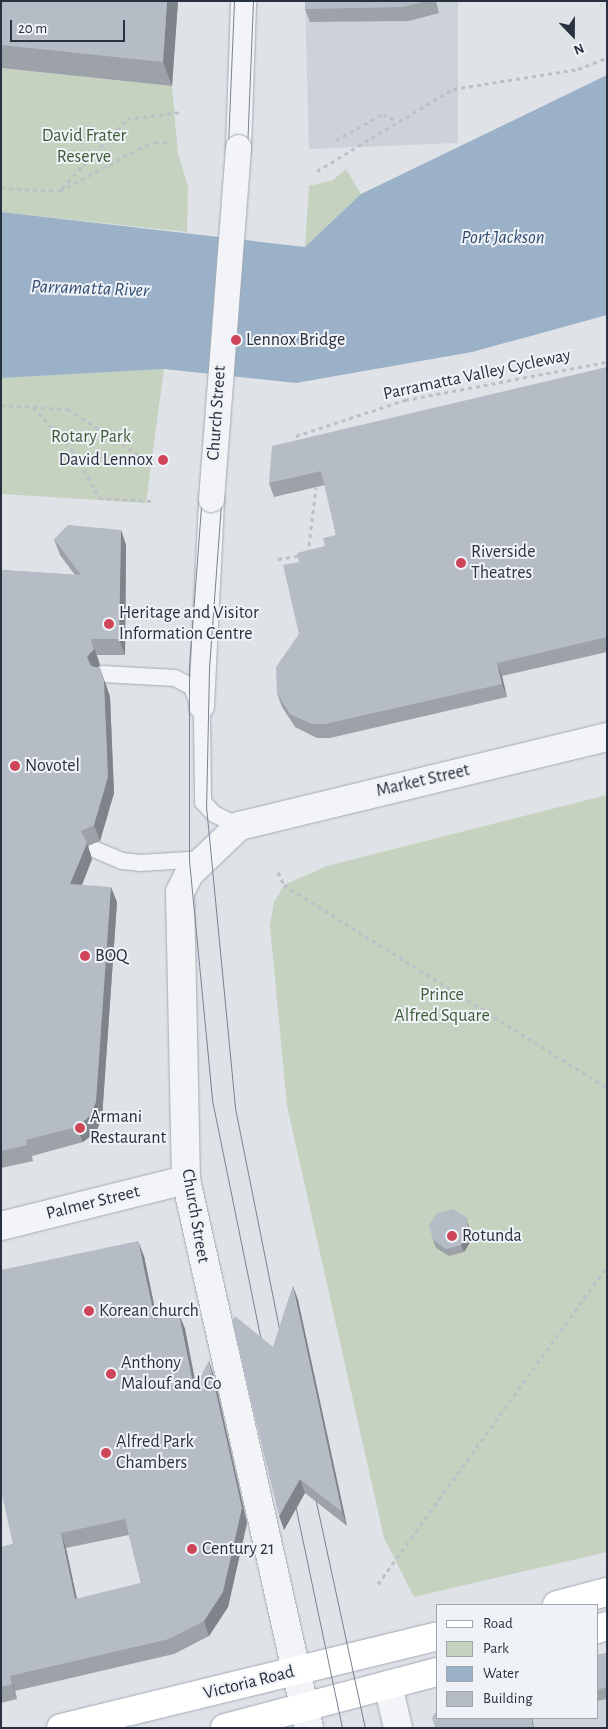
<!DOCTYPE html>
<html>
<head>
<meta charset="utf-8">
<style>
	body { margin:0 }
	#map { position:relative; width:608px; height:1729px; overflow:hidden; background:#dfe3e8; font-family:"Alegreya Sans",sans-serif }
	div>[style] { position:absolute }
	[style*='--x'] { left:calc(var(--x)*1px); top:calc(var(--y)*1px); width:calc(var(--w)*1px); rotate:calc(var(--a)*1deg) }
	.built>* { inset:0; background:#cdd2da }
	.green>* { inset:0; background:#c5d2c0 }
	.water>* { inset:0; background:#9ab1c8 }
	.path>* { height:3px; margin-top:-1.5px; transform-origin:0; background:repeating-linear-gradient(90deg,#bdc1c7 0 4px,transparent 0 8px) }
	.roads { filter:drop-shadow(0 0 1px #a4aab2) drop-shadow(0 0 1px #a4aab2) }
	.service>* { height:16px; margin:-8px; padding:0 8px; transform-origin:8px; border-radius:8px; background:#f2f4f7 }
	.pedestrian>* { height:25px; margin:-12.5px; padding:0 12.5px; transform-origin:12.5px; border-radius:12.5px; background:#f2f4f7 }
	.minor>* { height:28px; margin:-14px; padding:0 14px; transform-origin:14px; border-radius:14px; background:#f2f4f7 }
	.primary>* { height:28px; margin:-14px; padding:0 14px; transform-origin:14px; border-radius:14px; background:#fff }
	.tram>* { height:1px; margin:-0.5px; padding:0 0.5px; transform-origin:0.5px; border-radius:0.5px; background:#798292 }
	.bridges { filter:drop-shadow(0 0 1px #a4aab2) drop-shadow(0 0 1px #a4aab2) }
	.pedestrian-bridge>* { height:25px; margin:-12.5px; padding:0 12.5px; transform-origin:12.5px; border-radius:12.5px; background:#f2f4f7 }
	.wall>* { inset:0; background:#9da2a9 }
	.shaded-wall>* { inset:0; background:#7f848a }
	.building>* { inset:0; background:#b6bcc5 }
	.dots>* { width:14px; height:14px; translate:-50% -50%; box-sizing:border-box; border:2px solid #eff2f6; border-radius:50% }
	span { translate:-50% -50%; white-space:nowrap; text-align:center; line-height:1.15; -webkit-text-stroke:4px #eff2f6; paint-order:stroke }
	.park-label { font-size:18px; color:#3c5b35 }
	.poi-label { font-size:18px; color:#28313f }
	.left { translate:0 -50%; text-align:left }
	.right { translate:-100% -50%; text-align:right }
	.street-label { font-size:18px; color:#28313f }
	.water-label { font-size:19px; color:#324f73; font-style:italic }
	.frame { position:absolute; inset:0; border:2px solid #28313f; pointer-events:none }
	.legend { position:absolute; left:436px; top:1604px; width:162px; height:115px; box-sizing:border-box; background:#eff2f6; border:1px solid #9fa5ad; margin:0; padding:6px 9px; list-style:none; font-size:15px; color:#28313f }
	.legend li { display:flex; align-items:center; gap:10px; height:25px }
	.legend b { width:25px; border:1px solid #9fa5ad }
	.north { position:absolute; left:548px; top:10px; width:50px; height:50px; -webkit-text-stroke:4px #eff2f6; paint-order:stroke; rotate:158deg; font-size:14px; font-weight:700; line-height:20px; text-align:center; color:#28313f }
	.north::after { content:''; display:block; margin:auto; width:18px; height:22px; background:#28313f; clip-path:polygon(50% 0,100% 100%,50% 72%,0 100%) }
	.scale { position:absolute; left:10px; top:20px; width:115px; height:22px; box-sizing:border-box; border:2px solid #28313f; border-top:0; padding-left:6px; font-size:15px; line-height:18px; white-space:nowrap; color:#28313f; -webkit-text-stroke:4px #eff2f6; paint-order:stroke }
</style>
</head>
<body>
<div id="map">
	<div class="built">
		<div style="clip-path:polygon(305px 1px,458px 1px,458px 143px,309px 149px)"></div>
		<div style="clip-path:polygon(607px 1698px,607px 1728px,495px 1728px,532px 1718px,597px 1718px,597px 1701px)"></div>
	</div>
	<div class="green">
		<div style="clip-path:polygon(1px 68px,172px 86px,178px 154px,188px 186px,187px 232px,1px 212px)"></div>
		<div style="clip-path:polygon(346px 169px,361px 194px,305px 247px,309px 186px,333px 180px)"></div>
		<div style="clip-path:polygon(164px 369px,146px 503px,1px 494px,1px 378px)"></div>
		<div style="clip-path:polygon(607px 795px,607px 1552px,414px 1597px,384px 1538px,287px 1106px,270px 926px,274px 902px,284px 885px,327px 866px)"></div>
	</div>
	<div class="water">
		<div style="clip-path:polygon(607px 75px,607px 315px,472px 352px,296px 383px,164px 369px,1px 378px,1px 212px,305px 247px,361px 194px)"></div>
	</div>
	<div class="path">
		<div style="--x:336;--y:140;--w:54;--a:-29"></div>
		<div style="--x:383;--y:114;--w:15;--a:28"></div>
		<div style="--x:317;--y:171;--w:159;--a:-31.1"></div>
		<div style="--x:453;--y:89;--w:127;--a:-9.1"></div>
		<div style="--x:578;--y:69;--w:31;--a:-21"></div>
		<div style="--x:1;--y:188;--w:59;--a:2.9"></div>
		<div style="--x:60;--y:191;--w:89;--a:-28.3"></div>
		<div style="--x:138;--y:149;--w:18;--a:-22"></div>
		<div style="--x:155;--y:142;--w:15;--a:4"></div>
		<div style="--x:62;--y:188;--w:95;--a:-46.7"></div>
		<div style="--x:127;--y:119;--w:54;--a:-7.4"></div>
		<div style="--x:1;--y:405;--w:67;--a:3.4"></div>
		<div style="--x:68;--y:409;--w:88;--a:33"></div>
		<div style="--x:142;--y:457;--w:15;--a:4"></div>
		<div style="--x:33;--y:407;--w:65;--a:47.5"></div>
		<div style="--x:77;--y:455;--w:48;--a:62.9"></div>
		<div style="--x:99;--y:498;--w:54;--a:3.2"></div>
		<div style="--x:296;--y:436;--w:115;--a:-18.3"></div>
		<div style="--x:405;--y:400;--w:206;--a:-10.7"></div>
		<div style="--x:308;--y:553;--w:66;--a:-83.1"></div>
		<div style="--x:278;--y:559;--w:24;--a:-9"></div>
		<div style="--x:278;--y:872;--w:14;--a:65"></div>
		<div style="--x:284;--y:885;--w:381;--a:32.1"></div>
		<div style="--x:378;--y:1584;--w:392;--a:-54.2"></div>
	</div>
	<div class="roads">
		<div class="service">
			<div style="--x:103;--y:674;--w:72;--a:3.2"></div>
			<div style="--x:175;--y:678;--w:19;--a:28"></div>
			<div style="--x:192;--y:687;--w:30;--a:70"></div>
			<div style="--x:202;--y:715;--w:87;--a:89.3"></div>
			<div style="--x:203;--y:802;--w:16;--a:47"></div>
			<div style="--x:214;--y:814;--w:28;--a:26"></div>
			<div style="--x:96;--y:850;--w:28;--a:23"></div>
			<div style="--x:122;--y:861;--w:18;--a:6"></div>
			<div style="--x:140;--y:863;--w:64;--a:-3.6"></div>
		</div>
		<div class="pedestrian">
			<div style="--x:238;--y:147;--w:146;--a:-88"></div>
			<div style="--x:201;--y:706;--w:207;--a:-87.2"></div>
		</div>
		<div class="minor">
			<div style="--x:1;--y:1226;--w:191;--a:-14"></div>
			<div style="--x:388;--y:1685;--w:44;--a:76.9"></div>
			<div style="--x:309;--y:1728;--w:562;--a:-102.65"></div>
			<div style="--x:186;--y:1180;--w:288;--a:-91.2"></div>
			<div style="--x:180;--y:892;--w:20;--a:-63"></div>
			<div style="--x:189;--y:874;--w:69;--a:-43.8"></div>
			<div style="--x:239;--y:826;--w:379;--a:-13.6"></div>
		</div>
		<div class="primary">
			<div style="--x:557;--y:1605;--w:52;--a:-14.6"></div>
			<div style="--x:597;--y:1629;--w:10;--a:-17"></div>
			<div style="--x:61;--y:1728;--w:387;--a:-13.7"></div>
			<div style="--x:225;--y:1728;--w:219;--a:-14.8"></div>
		</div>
	</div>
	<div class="tram">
		<div style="--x:234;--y:1;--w:145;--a:92.4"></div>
		<div style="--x:228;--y:146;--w:522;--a:94.28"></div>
		<div style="--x:189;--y:667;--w:193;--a:90"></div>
		<div style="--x:189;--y:860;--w:241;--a:84.5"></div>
		<div style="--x:212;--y:1100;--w:256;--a:78.5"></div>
		<div style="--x:253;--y:1;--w:147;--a:92.3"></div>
		<div style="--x:247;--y:148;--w:521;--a:94.18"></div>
		<div style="--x:209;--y:668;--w:138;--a:91.2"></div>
		<div style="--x:206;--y:806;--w:303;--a:84.5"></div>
		<div style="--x:235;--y:1108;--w:241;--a:78.7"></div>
		<div style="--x:313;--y:1488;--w:246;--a:77.8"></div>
		<div style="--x:293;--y:1495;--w:238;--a:78.1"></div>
	</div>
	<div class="bridges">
		<div class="pedestrian-bridge">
			<div style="--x:211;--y:499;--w:353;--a:-85.6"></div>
		</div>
	</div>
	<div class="wall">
		<div style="clip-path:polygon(1px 1px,178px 1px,172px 86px,1px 68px)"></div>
		<div style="clip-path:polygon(305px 1px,436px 1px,439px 13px,409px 21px,310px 22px,305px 9px)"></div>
		<div style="clip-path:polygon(607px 367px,607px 652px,502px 676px,507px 697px,330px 738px,317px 738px,295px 727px,282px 707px,277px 693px,299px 634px,299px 562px,325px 546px,336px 535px,325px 485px,274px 497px,269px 483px)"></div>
		<div style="clip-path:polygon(121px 530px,126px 545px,125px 655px,97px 655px,100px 665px,97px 668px,106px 684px,110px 697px,114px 793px,100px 841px,88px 846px,92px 859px,82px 885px,117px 902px,102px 1118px,96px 1132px,83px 1142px,32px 1156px,33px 1161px,1px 1168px,1px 570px,75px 575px,60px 555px,54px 539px)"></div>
		<div style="clip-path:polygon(468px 1224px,472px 1239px,464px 1252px,449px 1256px,436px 1248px,433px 1240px)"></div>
		<div style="clip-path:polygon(evenodd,144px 1256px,157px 1319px,179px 1314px,185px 1329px,196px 1384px,214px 1376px,247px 1523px,228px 1607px,209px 1636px,174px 1654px,15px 1691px,17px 1699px,1px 1703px,1px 1547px,13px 1544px,144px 1256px,129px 1535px,141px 1583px,77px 1599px,66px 1548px,129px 1535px)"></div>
		<div style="clip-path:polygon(293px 1286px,298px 1300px,347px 1526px,305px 1493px,284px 1530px,273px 1347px)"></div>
		<div style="clip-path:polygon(607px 1653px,607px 1699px,597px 1701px,597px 1655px)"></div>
	</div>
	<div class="shaded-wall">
		<div style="clip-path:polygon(167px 1px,178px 1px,172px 86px,163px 62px)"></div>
		<div style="clip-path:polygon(121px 530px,126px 545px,125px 655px,119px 639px)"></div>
		<div style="clip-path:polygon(91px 639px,100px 665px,93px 673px,87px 657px)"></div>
		<div style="clip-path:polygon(497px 663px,502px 676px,507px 697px,502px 684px)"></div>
		<div style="clip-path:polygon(100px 668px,110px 697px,114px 793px,100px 841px,94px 825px)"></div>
		<div style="clip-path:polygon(87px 843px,92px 859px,76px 900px,70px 884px)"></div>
		<div style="clip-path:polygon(111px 887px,117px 902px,102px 1118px,96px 1132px,83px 1142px,77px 1127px)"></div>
		<div style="clip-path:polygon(466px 1217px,472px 1239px,464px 1252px,461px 1245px)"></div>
		<div style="clip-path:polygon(138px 1241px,144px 1256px,160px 1334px,155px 1319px)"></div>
		<div style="clip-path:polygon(293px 1286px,298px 1300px,347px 1526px,342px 1512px)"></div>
		<div style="clip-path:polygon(179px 1314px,185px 1329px,199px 1403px,194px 1388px)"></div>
		<div style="clip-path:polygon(209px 1361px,214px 1376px,247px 1523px,228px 1607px,209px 1636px,204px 1621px)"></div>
		<div style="clip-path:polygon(300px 1479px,305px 1493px,284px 1530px,279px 1516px)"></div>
		<div style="clip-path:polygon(61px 1533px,66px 1548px,80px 1614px,75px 1599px)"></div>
		<div style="clip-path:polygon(10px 1676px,15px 1691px,17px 1699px,12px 1684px)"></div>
		<div style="clip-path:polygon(531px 1718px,532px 1718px,534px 1728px,533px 1728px)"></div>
	</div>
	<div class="building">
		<div style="clip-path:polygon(1px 1px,167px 1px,163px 62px,1px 45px)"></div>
		<div style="clip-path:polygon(305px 1px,425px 1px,404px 7px,305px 9px)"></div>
		<div style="clip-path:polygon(607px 367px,607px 637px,497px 663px,502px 684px,325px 724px,312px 724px,290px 714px,277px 693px,276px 667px,299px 634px,283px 565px,299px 562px,297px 553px,325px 546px,323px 538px,336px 535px,321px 471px,269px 483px,272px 446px)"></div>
		<div style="clip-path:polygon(68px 525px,121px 530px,119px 639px,91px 639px,94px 649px,87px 657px,91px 666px,100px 668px,104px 681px,108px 777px,94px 825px,81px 831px,87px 843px,70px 884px,111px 887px,96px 1102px,90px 1116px,77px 1127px,26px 1140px,27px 1145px,1px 1151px,1px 570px,81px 575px,54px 539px)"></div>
		<div style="clip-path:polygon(453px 1209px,466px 1217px,469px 1232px,461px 1245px,446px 1249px,433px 1240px,429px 1225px,437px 1213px)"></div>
		<div style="clip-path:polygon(evenodd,138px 1241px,155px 1319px,179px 1314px,194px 1388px,209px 1361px,242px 1508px,223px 1592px,204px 1621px,169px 1639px,10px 1676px,12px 1684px,1px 1687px,1px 1547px,13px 1544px,1px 1491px,1px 1270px,138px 1241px,125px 1519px,141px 1583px,75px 1599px,61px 1533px,125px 1519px)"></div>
		<div style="clip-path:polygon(293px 1286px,342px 1512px,300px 1479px,279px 1516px,232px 1322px,235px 1316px,273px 1347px)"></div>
		<div style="clip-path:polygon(607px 1653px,607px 1687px,597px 1690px,597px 1655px)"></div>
		<div style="clip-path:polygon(437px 1711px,437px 1718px,531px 1718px,533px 1728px,435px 1728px,432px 1717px)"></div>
	</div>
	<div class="dots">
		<div style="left:236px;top:340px;background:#ce4459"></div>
		<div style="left:163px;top:460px;background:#ce4459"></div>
		<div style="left:461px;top:563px;background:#ce4459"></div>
		<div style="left:109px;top:624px;background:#ce4459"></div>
		<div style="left:15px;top:766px;background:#ce4459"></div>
		<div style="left:85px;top:956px;background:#ce4459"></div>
		<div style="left:80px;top:1128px;background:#ce4459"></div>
		<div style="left:452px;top:1236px;background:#ce4459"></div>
		<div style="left:89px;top:1311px;background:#ce4459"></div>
		<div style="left:111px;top:1374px;background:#ce4459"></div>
		<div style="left:106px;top:1453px;background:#ce4459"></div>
		<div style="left:192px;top:1549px;background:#ce4459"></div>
	</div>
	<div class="park-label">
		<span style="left:84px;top:147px">David Frater<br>Reserve</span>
		<span style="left:91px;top:437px">Rotary Park</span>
		<span style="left:442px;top:1006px">Prince<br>Alfred Square</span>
	</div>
	<div class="poi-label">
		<span class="left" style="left:246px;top:340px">Lennox Bridge</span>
		<span class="right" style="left:153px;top:460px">David Lennox</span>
		<span class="left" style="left:471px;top:563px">Riverside<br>Theatres</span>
		<span class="left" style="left:119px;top:624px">Heritage and Visitor<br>Information Centre</span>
		<span class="left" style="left:25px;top:766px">Novotel</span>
		<span class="left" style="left:95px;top:956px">BOQ</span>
		<span class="left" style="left:90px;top:1128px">Armani<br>Restaurant</span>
		<span class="left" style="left:462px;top:1236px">Rotunda</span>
		<span class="left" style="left:99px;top:1311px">Korean church</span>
		<span class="left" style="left:121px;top:1374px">Anthony<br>Malouf and Co</span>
		<span class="left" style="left:116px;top:1453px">Alfred Park<br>Chambers</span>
		<span class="left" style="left:202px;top:1549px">Century 21</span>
	</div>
	<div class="street-label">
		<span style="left:477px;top:375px;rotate:-12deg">Parramatta Valley Cycleway</span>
		<span style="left:217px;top:413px;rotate:-86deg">Church Street</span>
		<span style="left:423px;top:781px;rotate:-13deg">Market Street</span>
		<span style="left:93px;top:1203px;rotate:-14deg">Palmer Street</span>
		<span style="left:195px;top:1216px;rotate:80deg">Church Street</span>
		<span style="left:249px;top:1683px;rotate:-14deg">Victoria Road</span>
	</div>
	<div class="water-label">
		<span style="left:503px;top:238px">Port Jackson</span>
		<span style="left:90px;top:289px;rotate:2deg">Parramatta River</span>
	</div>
	<div class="frame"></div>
	<ul class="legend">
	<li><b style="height:6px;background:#fff"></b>Road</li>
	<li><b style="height:14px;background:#c5d2c0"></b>Park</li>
	<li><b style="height:14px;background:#9ab1c8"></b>Water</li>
	<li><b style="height:14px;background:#b6bcc5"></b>Building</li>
	</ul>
	<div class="north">N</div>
	<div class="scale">20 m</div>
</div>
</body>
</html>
